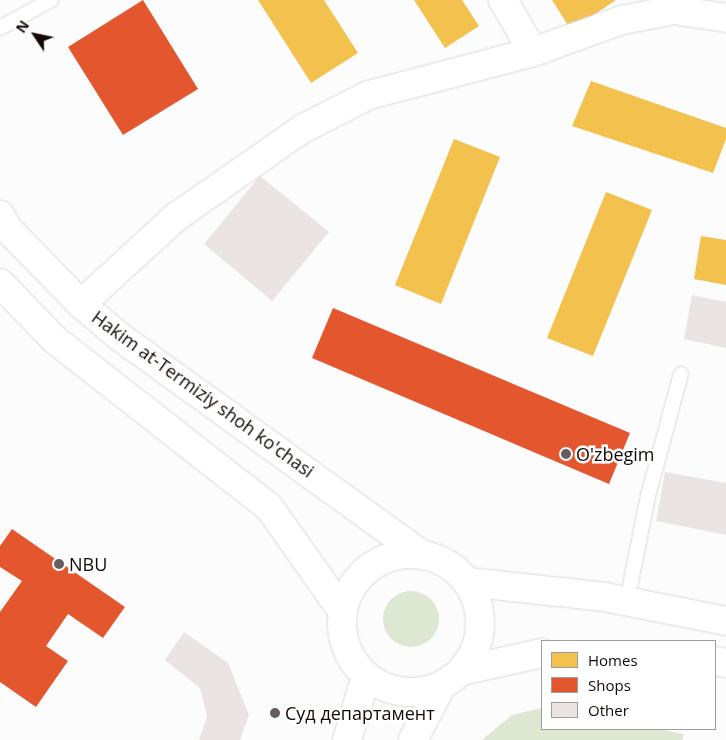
<!DOCTYPE html>
<html>
<head>
<meta charset="utf-8">
<style>
	body { margin:0 }
	#map { position:relative; width:726px; height:740px; overflow:hidden; background:#fcfcfc; font-family:"Open Sans",sans-serif }
	div>[style] { position:absolute }
	[style*='--x'] { left:calc(var(--x)*1px); top:calc(var(--y)*1px); width:calc(var(--w)*1px); rotate:calc(var(--a)*1deg) }
	.green>* { inset:0; background:#dee7d1 }
	.round { border-radius:50% }
	.homes>* { inset:0; background:#f2c14e }
	.shops>* { inset:0; background:#e4572e }
	.building>* { inset:0; background:#ebe4e4 }
	.roads { filter:drop-shadow(0 0 1px #dfd9d6) drop-shadow(0 0 1px #dfd9d6) }
	.lane>* { height:14px; margin:-7px; padding:0 7px; transform-origin:7px; border-radius:7px; background:#fff }
	.street>* { height:28px; margin:-14px; padding:0 14px; transform-origin:14px; border-radius:14px; background:#fff }
	.secondary>* { height:28px; margin:-14px; padding:0 14px; transform-origin:14px; border-radius:14px; background:#fff }
	.secondary>.ring { margin:-14px; padding:0; box-sizing:content-box; background:none; border:28px solid #fff; border-radius:50% }
	.dots>* { width:14px; height:14px; translate:-50% -50%; box-sizing:border-box; border:2px solid #fff; border-radius:50% }
	span { translate:-50% -50%; white-space:nowrap; text-align:center; line-height:1.15; -webkit-text-stroke:5px #fff; paint-order:stroke }
	.street-label { font-size:18px; color:#130906 }
	.poi-label { font-size:18px; color:#130906 }
	.left { translate:0 -50%; text-align:left }
	.legend { position:absolute; left:541px; top:640px; width:175px; height:90px; box-sizing:border-box; background:#fff; border:1px solid #a19d9b; margin:0; padding:6px 9px; list-style:none; font-size:15px; color:#130906 }
	.legend li { display:flex; align-items:center; gap:10px; height:25px }
	.legend b { width:25px; border:1px solid #a19d9b }
	.north { position:absolute; left:10px; top:10px; width:50px; height:50px; -webkit-text-stroke:4px #fff; paint-order:stroke; rotate:304deg; font-size:14px; font-weight:700; line-height:20px; text-align:center; color:#130906 }
	.north::after { content:''; display:block; margin:auto; width:18px; height:22px; background:#130906; clip-path:polygon(50% 0,100% 100%,50% 72%,0 100%) }
</style>
</head>
<body>
<div id="map">
	<div class="green">
		<div class="round" style="left:383px;top:591px;width:56px;height:56px"></div>
		<div style="clip-path:polygon(542px 708px,542px 729px,659px 729px,684px 734px,682px 740px,482px 740px,512px 715px)"></div>
	</div>
	<div class="homes">
		<div style="clip-path:polygon(258px 0,324px 0,358px 53px,311px 83px)"></div>
		<div style="clip-path:polygon(414px 0,462px 0,479px 26px,445px 48px)"></div>
		<div style="clip-path:polygon(552px 0,616px 0,571px 30px)"></div>
		<div style="clip-path:polygon(591px 81px,726px 128px,726px 139px,713px 173px,572px 126px)"></div>
		<div style="clip-path:polygon(454px 139px,500px 157px,441px 304px,395px 285px)"></div>
		<div style="clip-path:polygon(606px 192px,652px 210px,593px 356px,547px 338px)"></div>
		<div style="clip-path:polygon(701px 236px,726px 240px,726px 285px,694px 279px)"></div>
	</div>
	<div class="shops">
		<div style="clip-path:polygon(143px 0,198px 89px,123px 135px,68px 47px)"></div>
		<div style="clip-path:polygon(333px 308px,630px 433px,609px 484px,312px 358px)"></div>
		<div style="clip-path:polygon(12px 529px,125px 607px,103px 638px,68px 614px,46px 646px,68px 661px,36px 707px,0 682px,0 612px,22px 581px,0 567px,0 546px)"></div>
	</div>
	<div class="building">
		<div style="clip-path:polygon(260px 176px,329px 232px,272px 301px,204px 244px)"></div>
		<div style="clip-path:polygon(692px 295px,726px 302px,726px 348px,684px 339px)"></div>
		<div style="clip-path:polygon(665px 472px,726px 483px,726px 535px,656px 521px)"></div>
		<div style="clip-path:polygon(184px 632px,228px 663px,249px 715px,240px 740px,199px 740px,207px 716px,200px 688px,165px 660px)"></div>
	</div>
	<div class="roads">
		<div class="lane">
			<div style="--x:0;--y:28;--w:58;--a:-28.8"></div>
			<div style="--x:627;--y:601;--w:107;--a:-78.7"></div>
			<div style="--x:648;--y:496;--w:126;--a:-74.9"></div>
		</div>
		<div class="street">
			<div style="--x:503;--y:0;--w:60;--a:60"></div>
			<div style="--x:81;--y:304;--w:129;--a:-42.5"></div>
			<div style="--x:176;--y:217;--w:154;--a:-34.9"></div>
			<div style="--x:302;--y:129;--w:75;--a:-26.9"></div>
			<div style="--x:369;--y:95;--w:170;--a:-14.7"></div>
			<div style="--x:533;--y:52;--w:95;--a:-19.8"></div>
			<div style="--x:622;--y:20;--w:53;--a:-10.9"></div>
			<div style="--x:674;--y:10;--w:53;--a:8.7"></div>
		</div>
		<div class="secondary">
			<div style="--x:0;--y:215;--w:15;--a:62"></div>
			<div style="--x:7;--y:228;--w:106;--a:45.8"></div>
			<div style="--x:81;--y:304;--w:51;--a:40.2"></div>
			<div style="--x:120;--y:337;--w:372;--a:35.8"></div>
			<div style="--x:0;--y:283;--w:79;--a:46"></div>
			<div style="--x:55;--y:340;--w:271;--a:38"></div>
			<div style="--x:269;--y:507;--w:128;--a:54.8"></div>
			<div class="ring" style="left:342px;top:554px;width:110px;height:110px"></div>
			<div style="--x:467;--y:582;--w:139;--a:6.2"></div>
			<div style="--x:605;--y:597;--w:123;--a:11.2"></div>
			<div style="--x:715;--y:661;--w:11;--a:10"></div>
			<div style="--x:461;--y:671;--w:83;--a:-12.5"></div>
			<div style="--x:347;--y:740;--w:67;--a:-73.5"></div>
			<div style="--x:413;--y:740;--w:62;--a:-62.2"></div>
		</div>
	</div>
	<div class="dots">
		<div style="left:566px;top:454px;background:#655e5c"></div>
		<div style="left:59px;top:564px;background:#655e5c"></div>
		<div style="left:275px;top:713px;background:#655e5c"></div>
	</div>
	<div class="street-label">
		<span style="left:203px;top:394px;rotate:36deg">Hakim at-Termiziy shoh ko'chasi</span>
	</div>
	<div class="poi-label">
		<span class="left" style="left:576px;top:454px">O'zbegim</span>
		<span class="left" style="left:69px;top:564px">NBU</span>
		<span class="left" style="left:285px;top:713px">Суд департамент</span>
	</div>
	<ul class="legend">
	<li><b style="height:14px;background:#f2c14e"></b>Homes</li>
	<li><b style="height:14px;background:#e4572e"></b>Shops</li>
	<li><b style="height:14px;background:#ebe4e4"></b>Other</li>
	</ul>
	<div class="north">N</div>
</div>
</body>
</html>
